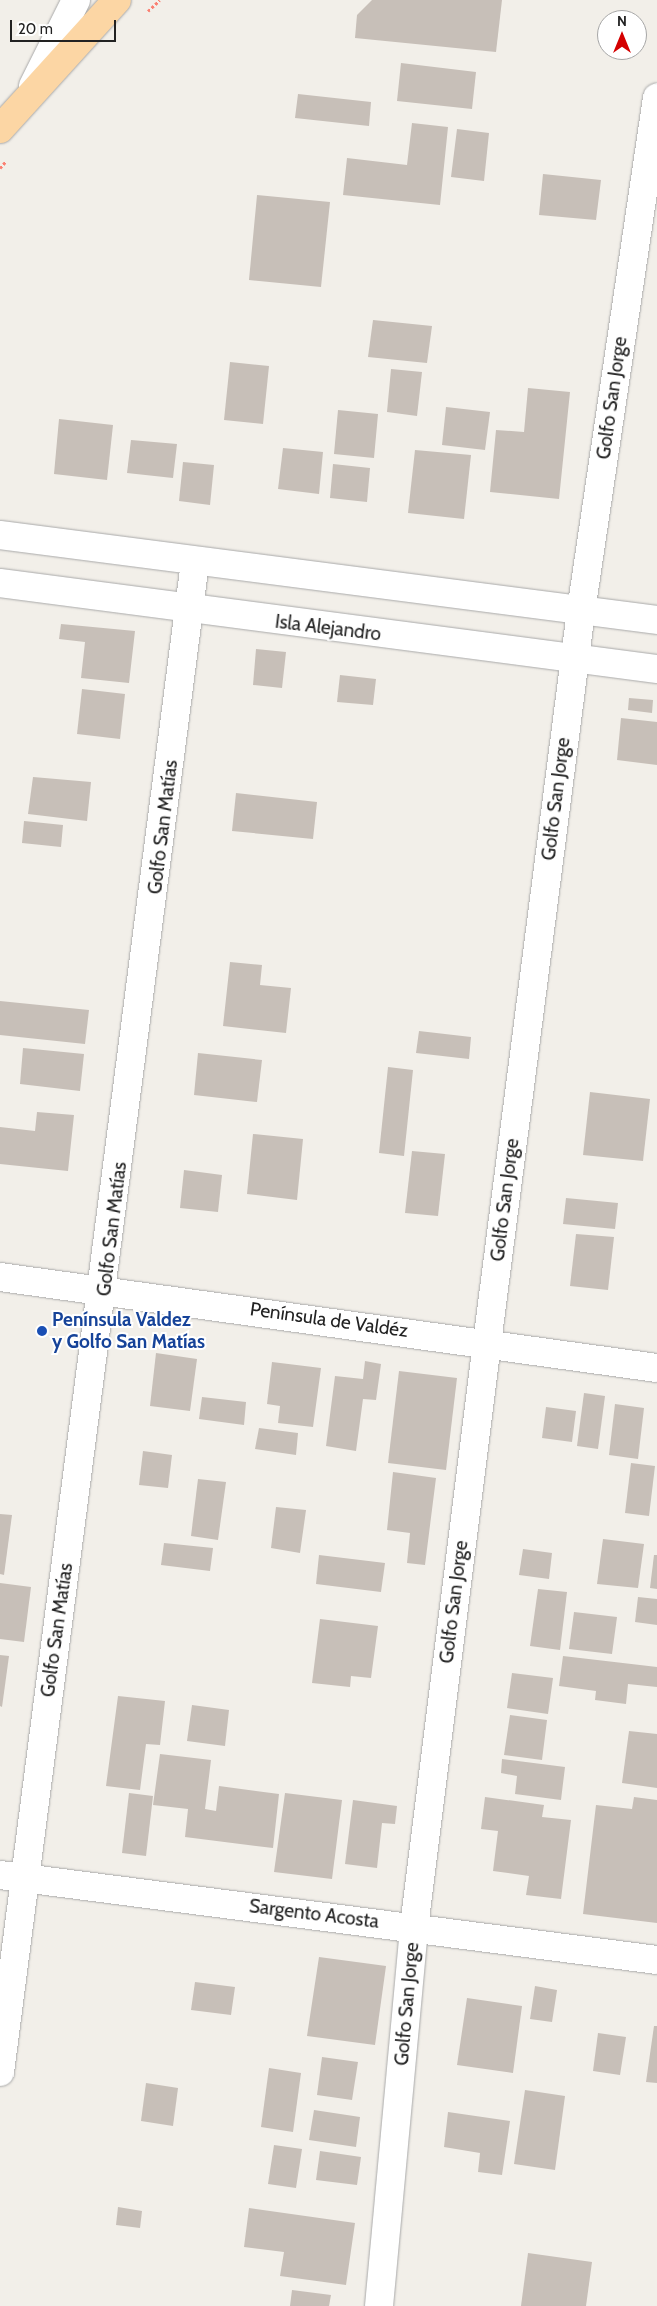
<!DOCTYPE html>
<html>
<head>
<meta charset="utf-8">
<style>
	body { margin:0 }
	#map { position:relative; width:657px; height:2306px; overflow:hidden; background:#f2efe9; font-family:Cabin,sans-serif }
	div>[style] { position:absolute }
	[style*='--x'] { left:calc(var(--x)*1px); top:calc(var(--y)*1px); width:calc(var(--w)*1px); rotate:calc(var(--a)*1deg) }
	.building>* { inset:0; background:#c7bfb8 }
	.path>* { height:3px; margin-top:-1.5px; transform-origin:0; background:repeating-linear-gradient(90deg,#fa8072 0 2.5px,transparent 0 5px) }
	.roads { filter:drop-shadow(0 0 1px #a9a9a9) drop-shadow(0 0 1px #a9a9a9) }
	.minor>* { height:28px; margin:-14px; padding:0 14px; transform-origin:14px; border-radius:14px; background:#fff }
	.major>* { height:28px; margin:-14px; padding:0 14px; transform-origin:14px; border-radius:14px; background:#fcd6a4 }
	.dots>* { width:14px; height:14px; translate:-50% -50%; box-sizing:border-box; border:2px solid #fff; border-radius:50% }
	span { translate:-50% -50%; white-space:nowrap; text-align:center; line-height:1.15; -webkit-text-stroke:4px #fff; paint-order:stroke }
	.street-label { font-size:19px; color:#222 }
	.transit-label { font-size:19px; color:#164399; font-weight:700 }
	.left { translate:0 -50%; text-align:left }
	.north { position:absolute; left:597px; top:10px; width:50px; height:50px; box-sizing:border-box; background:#fff; border:1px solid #a7a7a7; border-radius:50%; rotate:0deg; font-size:14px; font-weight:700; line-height:20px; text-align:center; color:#222 }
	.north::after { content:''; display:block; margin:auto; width:18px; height:22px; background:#d40000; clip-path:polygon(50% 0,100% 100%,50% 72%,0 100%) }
	.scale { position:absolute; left:10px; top:20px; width:106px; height:22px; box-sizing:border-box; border:2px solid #222; border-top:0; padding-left:6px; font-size:15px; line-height:18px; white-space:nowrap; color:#222; -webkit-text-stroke:4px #fff; paint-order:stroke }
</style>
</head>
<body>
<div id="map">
	<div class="building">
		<div style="clip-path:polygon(372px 0,502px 0,496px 52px,355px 38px,357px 15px)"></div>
		<div style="clip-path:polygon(401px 63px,476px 72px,472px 109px,397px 101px)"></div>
		<div style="clip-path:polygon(298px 94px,371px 102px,369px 126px,295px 118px)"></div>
		<div style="clip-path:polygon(412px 123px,448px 127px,440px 205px,343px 195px,347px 158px,407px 165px)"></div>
		<div style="clip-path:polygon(457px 129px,489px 133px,484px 181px,451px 177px)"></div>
		<div style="clip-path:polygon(543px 174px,601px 180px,596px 220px,539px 215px)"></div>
		<div style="clip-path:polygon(257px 195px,330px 202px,321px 287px,249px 280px)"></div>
		<div style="clip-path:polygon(373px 320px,432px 326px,427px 363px,368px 357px)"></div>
		<div style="clip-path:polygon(230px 362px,269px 366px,263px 424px,224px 420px)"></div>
		<div style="clip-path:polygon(391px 369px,422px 372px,417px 416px,387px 412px)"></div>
		<div style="clip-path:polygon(528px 388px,570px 392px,559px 499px,490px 492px,496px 430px,524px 432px)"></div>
		<div style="clip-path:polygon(446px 407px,490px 412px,485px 450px,442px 445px)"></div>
		<div style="clip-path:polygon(338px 410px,378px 414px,374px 458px,334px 454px)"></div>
		<div style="clip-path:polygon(59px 419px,113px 425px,107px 480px,54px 474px)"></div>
		<div style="clip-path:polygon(131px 440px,177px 444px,173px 478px,127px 473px)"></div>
		<div style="clip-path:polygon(283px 448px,323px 452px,319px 494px,278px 489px)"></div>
		<div style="clip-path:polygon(415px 450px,471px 455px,464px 519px,408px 513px)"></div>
		<div style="clip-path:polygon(183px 462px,214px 465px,210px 505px,179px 501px)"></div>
		<div style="clip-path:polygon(333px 464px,370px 468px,367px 502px,330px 498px)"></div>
		<div style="clip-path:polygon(61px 624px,135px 631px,129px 683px,81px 678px,85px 642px,59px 639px)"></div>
		<div style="clip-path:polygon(256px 649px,286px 652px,282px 688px,253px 685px)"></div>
		<div style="clip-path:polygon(340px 675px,376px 679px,373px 705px,337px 702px)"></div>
		<div style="clip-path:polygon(82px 689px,125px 694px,120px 739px,77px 734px)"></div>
		<div style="clip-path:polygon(629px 698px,653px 700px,652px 713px,628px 710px)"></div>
		<div style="clip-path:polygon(621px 718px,657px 722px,657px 765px,617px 760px)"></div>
		<div style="clip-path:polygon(33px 777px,91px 782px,87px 821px,28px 814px)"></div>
		<div style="clip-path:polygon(236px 793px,317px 802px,313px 839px,232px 831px)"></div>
		<div style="clip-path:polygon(24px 821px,63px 825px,61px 847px,22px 843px)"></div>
		<div style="clip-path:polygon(230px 962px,262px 965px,260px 985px,291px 988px,286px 1033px,223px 1026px)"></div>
		<div style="clip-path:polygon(0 1001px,89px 1010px,85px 1044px,0 1035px)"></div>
		<div style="clip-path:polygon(419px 1031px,471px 1037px,469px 1059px,416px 1053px)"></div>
		<div style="clip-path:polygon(23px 1048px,84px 1054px,80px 1091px,20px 1084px)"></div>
		<div style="clip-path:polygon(198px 1053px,262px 1060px,257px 1102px,194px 1095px)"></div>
		<div style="clip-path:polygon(388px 1067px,413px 1070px,404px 1156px,379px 1153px)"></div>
		<div style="clip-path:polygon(590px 1092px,650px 1099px,643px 1161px,583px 1155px)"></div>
		<div style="clip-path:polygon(37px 1112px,74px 1115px,68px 1171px,0 1164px,0 1127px,35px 1131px)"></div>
		<div style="clip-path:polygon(253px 1134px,303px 1139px,297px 1200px,247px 1194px)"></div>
		<div style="clip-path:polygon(412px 1151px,445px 1154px,438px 1216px,405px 1213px)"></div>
		<div style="clip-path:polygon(184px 1170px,222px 1175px,218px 1212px,180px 1208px)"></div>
		<div style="clip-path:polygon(566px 1198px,618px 1203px,615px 1229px,563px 1224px)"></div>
		<div style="clip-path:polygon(576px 1234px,614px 1237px,608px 1290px,570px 1286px)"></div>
		<div style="clip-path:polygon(156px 1353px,197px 1359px,190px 1411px,150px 1406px)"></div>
		<div style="clip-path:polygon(365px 1361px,381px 1364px,376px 1400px,363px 1399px,356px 1451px,326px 1446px,335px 1376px,363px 1379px)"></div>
		<div style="clip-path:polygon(272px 1362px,321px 1368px,313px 1427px,278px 1423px,280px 1406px,267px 1404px)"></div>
		<div style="clip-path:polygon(399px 1371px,457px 1378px,446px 1470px,388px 1463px)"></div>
		<div style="clip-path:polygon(584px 1393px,605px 1396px,598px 1449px,577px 1446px)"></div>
		<div style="clip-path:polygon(202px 1397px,246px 1402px,244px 1425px,199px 1419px)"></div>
		<div style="clip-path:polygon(615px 1404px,644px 1408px,638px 1459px,609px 1455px)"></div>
		<div style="clip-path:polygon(546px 1407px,576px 1411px,572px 1442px,542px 1438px)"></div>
		<div style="clip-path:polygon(259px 1428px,298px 1433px,296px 1455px,255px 1449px)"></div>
		<div style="clip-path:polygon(143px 1451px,172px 1455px,168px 1488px,139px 1485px)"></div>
		<div style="clip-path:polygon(631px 1463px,655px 1466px,649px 1516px,625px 1513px)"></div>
		<div style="clip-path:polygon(393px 1472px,436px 1478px,425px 1565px,407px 1563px,410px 1533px,387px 1530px)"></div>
		<div style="clip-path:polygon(198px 1479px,226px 1482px,218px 1540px,191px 1536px)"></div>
		<div style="clip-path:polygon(276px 1507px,306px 1510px,300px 1553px,271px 1548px)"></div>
		<div style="clip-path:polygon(0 1514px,12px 1515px,4px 1575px,0 1574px)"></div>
		<div style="clip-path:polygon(603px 1539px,644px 1544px,638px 1588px,597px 1584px)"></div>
		<div style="clip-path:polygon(164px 1543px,213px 1548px,210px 1571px,161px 1565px)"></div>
		<div style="clip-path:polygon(523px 1549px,552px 1553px,549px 1579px,519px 1575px)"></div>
		<div style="clip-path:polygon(319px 1555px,385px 1563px,381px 1592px,316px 1584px)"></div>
		<div style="clip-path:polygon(654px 1555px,657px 1555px,657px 1589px,650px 1588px)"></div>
		<div style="clip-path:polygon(0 1583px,31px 1587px,24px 1642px,0 1639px)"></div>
		<div style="clip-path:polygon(538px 1589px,567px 1592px,560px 1650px,530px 1646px)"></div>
		<div style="clip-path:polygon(638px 1597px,657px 1599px,657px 1625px,635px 1622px)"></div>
		<div style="clip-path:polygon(574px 1612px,617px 1617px,612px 1654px,569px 1649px)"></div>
		<div style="clip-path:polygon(320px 1619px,378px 1626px,371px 1678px,351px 1676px,350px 1687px,312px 1683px)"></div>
		<div style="clip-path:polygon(0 1655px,9px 1656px,2px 1707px,0 1706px)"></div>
		<div style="clip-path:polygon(563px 1656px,657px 1667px,657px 1687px,628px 1684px,626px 1704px,595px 1700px,596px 1691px,559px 1686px)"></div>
		<div style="clip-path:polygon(512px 1673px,553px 1678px,548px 1714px,507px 1708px)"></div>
		<div style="clip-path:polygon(118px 1696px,165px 1701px,160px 1745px,146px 1744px,140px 1790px,106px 1786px)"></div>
		<div style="clip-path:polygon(192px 1705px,229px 1710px,225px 1746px,187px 1741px)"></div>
		<div style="clip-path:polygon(510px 1715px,547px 1720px,542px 1760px,504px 1755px)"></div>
		<div style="clip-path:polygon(629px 1731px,657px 1734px,657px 1788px,622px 1783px)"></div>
		<div style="clip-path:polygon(160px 1754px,211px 1760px,205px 1809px,216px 1811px,219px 1786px,279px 1794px,273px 1848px,185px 1837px,188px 1809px,153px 1805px)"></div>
		<div style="clip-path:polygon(502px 1759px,565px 1767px,561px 1800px,515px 1794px,517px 1776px,501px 1773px)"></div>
		<div style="clip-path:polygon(129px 1793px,153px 1796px,146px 1856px,122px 1853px)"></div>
		<div style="clip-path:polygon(285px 1793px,342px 1800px,332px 1879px,274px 1872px)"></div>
		<div style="clip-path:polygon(485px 1797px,544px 1805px,542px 1817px,571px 1820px,561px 1899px,526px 1895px,529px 1876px,493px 1871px,498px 1831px,481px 1829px)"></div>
		<div style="clip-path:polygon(634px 1797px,657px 1800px,657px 1923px,583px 1914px,596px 1805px,632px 1809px)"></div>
		<div style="clip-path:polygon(353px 1800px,397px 1806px,395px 1824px,382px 1823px,377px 1868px,345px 1864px)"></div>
		<div style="clip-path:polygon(319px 1957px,386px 1966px,375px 2045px,307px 2036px)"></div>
		<div style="clip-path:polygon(195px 1982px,235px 1987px,231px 2015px,191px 2010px)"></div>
		<div style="clip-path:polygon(535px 1986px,557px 1990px,552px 2022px,530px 2019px)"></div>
		<div style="clip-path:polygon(467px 1998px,522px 2006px,513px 2073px,457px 2065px)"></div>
		<div style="clip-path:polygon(654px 2026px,657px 2026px,657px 2083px,646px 2082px)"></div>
		<div style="clip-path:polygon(598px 2033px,626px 2037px,620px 2075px,593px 2071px)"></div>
		<div style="clip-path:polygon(322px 2057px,358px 2062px,352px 2100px,317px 2095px)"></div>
		<div style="clip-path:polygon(269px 2068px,301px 2073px,293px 2132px,261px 2127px)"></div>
		<div style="clip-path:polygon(146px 2083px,178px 2088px,173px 2126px,141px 2121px)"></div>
		<div style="clip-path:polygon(525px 2090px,565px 2096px,555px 2170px,514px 2164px)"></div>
		<div style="clip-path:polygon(314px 2110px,360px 2117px,356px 2147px,309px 2140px)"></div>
		<div style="clip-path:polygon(448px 2112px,510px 2121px,502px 2175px,478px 2172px,480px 2153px,444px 2147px)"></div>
		<div style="clip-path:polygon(274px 2145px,302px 2149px,296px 2188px,268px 2184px)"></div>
		<div style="clip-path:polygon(320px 2151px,361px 2157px,357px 2185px,316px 2180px)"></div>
		<div style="clip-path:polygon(118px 2207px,142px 2211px,140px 2228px,116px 2225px)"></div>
		<div style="clip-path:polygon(249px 2208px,355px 2223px,346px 2285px,280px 2276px,284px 2252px,244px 2247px)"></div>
		<div style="clip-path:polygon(528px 2253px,592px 2262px,586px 2306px,521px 2306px)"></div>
		<div style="clip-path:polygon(292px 2290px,331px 2295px,329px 2306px,290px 2306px)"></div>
	</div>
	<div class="path">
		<div style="--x:148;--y:11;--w:16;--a:-43"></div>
		<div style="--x:0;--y:168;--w:9;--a:-49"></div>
	</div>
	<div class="roads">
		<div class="minor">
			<div style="--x:33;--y:86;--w:96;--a:-63.4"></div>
			<div style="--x:0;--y:535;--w:662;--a:7.37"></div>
			<div style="--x:0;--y:583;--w:663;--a:7.46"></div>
			<div style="--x:0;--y:1277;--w:663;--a:7.89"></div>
			<div style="--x:0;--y:1875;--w:662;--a:7.37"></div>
			<div style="--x:0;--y:2072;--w:1522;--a:-82.64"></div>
			<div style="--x:379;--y:2306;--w:381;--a:-84.7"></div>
			<div style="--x:414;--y:1927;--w:589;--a:-82.87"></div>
			<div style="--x:487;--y:1343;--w:738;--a:-82.68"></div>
			<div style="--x:581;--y:611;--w:519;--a:-81.57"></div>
		</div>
		<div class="major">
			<div style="--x:0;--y:129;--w:174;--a:-47.8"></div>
		</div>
	</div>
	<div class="dots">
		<div style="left:42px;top:1331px;background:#1a4fb4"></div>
	</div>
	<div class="street-label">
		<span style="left:612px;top:398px;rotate:-82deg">Golfo San Jorge</span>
		<span style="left:328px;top:628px;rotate:7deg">Isla Alejandro</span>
		<span style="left:556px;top:799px;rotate:-83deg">Golfo San Jorge</span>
		<span style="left:163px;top:827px;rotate:-83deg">Golfo San Matías</span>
		<span style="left:505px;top:1200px;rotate:-83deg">Golfo San Jorge</span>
		<span style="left:112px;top:1229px;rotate:-83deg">Golfo San Matías</span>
		<span style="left:329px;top:1320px;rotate:8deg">Península de Valdéz</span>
		<span style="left:454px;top:1602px;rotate:-83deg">Golfo San Jorge</span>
		<span style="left:57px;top:1630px;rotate:-82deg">Golfo San Matías</span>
		<span style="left:314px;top:1914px;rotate:7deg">Sargento Acosta</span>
		<span style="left:407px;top:2004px;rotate:-85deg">Golfo San Jorge</span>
	</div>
	<div class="transit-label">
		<span class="left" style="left:52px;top:1331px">Península Valdez<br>y Golfo San Matías</span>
	</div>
	<div class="north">N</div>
	<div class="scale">20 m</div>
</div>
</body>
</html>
